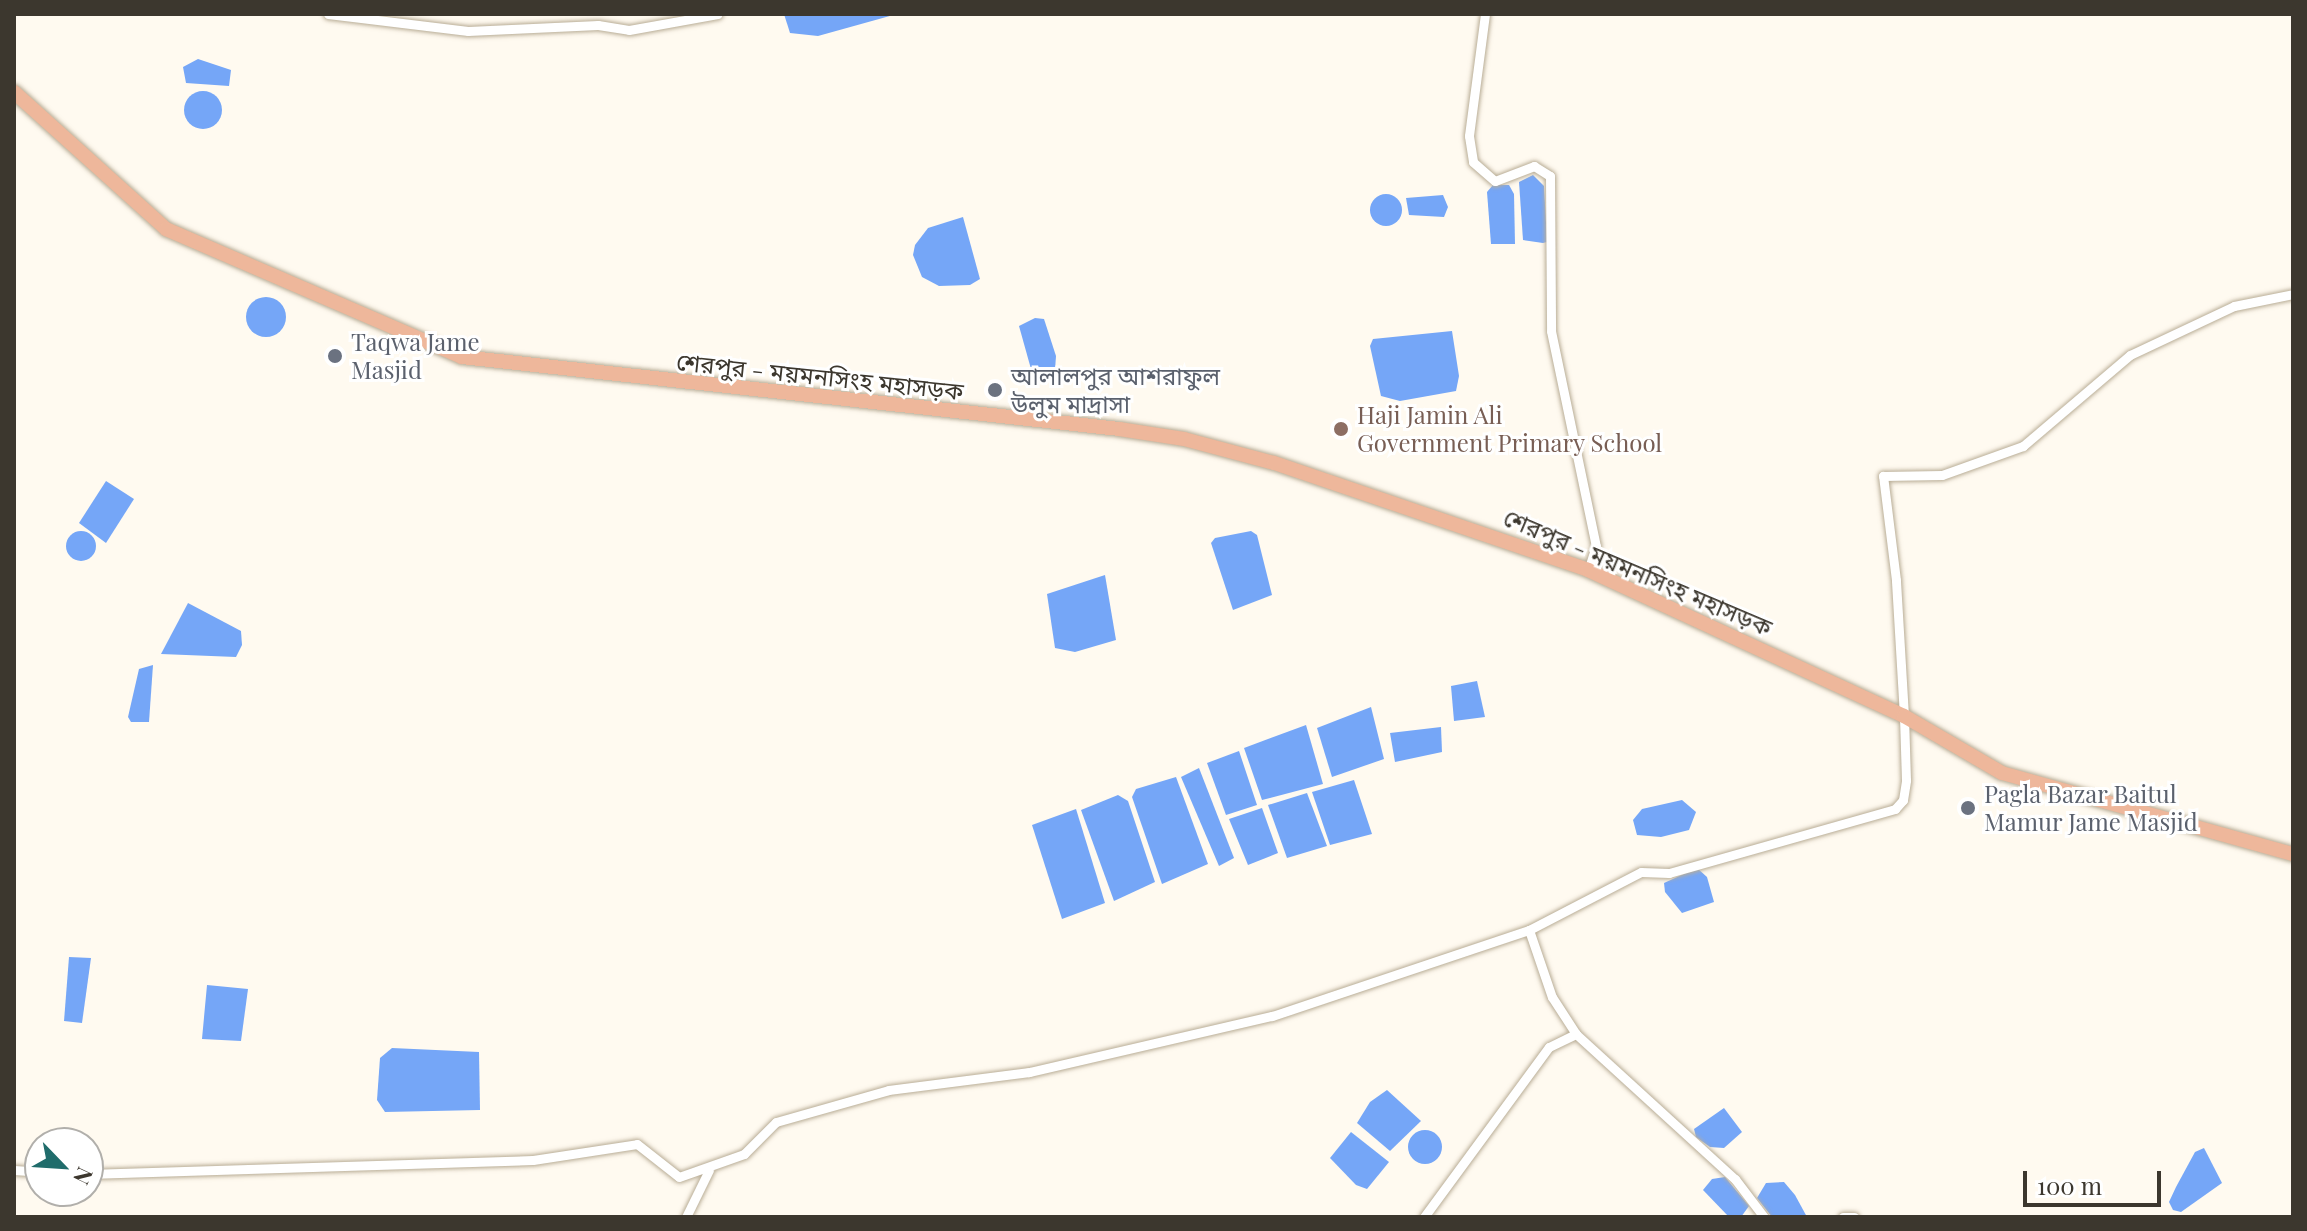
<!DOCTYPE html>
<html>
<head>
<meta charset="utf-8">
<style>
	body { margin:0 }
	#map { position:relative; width:2307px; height:1231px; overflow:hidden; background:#fffaf0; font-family:"Playfair Display","Noto Sans Bengali",serif }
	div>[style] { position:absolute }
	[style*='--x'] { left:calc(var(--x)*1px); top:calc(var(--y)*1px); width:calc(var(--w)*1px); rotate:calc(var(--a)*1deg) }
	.water>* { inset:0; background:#75a6f7 }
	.round { border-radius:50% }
	.roads { filter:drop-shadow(0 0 2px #b9ad96) drop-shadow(0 0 2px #b9ad96) }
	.street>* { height:9px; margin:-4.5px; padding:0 4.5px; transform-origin:4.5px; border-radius:4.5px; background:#fff }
	.primary>* { height:14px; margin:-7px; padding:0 7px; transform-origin:7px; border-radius:7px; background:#eeb79b }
	.dots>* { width:22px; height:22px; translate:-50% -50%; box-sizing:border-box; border:4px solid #fff; border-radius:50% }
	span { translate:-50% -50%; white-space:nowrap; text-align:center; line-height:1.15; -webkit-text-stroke:6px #fff; paint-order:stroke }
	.worship-label { font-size:24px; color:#5b616d }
	.left { translate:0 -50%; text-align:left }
	.street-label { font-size:24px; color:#3c372e }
	.education-label { font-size:24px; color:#785e54 }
	.frame { position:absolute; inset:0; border:16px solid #3c372e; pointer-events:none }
	.north { position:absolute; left:24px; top:1127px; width:80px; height:80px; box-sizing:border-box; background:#fff; border:2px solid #b1afab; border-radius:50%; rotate:115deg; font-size:22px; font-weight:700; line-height:32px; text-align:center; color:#3c372e }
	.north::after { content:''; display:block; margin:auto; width:28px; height:36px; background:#206c6b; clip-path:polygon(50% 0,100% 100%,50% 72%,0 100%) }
	.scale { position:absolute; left:2023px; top:1171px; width:138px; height:36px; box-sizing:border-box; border:4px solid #3c372e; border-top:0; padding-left:10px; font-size:24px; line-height:28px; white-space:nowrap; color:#3c372e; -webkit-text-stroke:6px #fff; paint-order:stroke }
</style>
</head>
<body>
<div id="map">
	<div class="water">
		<div style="clip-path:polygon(784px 14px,897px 14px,818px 36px,790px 33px)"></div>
		<div style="clip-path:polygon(198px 59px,231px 70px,229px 86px,186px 83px,183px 67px)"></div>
		<div class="round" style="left:184px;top:91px;width:38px;height:38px"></div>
		<div style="clip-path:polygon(1533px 175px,1544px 186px,1547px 242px,1543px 243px,1523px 240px,1519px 182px)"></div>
		<div style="clip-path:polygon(1493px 185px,1509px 185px,1514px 194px,1515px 244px,1491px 244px,1487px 192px)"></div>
		<div class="round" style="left:1370px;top:194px;width:32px;height:32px"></div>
		<div style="clip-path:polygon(1443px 195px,1448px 207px,1444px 217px,1409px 215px,1406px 198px)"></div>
		<div style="clip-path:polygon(963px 217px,980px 279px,970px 285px,939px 286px,922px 277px,913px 255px,915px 245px,928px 228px)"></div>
		<div class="round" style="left:246px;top:297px;width:40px;height:40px"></div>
		<div style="clip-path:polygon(1035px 318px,1044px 319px,1056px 356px,1055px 370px,1031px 369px,1019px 326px)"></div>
		<div style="clip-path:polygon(1452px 331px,1459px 376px,1456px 391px,1400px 401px,1381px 396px,1370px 346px,1373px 339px)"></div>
		<div style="clip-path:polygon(106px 481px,134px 499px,106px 543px,79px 523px)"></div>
		<div class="round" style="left:66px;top:531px;width:30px;height:30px"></div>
		<div style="clip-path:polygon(1251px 531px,1257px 535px,1272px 595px,1233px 610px,1211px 543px,1215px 538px)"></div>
		<div style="clip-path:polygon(1105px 575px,1116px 640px,1075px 652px,1055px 648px,1047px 594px)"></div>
		<div style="clip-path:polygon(188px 603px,241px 631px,242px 645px,236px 657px,161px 654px)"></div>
		<div style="clip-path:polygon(153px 665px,149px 722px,131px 722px,128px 717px,139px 669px)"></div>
		<div style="clip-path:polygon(1477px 681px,1485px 717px,1454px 721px,1451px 686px)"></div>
		<div style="clip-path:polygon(1371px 707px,1384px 759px,1332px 777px,1317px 728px)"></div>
		<div style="clip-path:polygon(1306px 725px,1323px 784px,1262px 800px,1244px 748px)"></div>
		<div style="clip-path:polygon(1441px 727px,1442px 752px,1395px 762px,1390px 733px)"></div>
		<div style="clip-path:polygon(1239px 751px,1257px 805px,1226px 815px,1207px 763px)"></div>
		<div style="clip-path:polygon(1199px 768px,1234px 858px,1219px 866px,1181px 777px)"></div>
		<div style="clip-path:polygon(1176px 777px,1208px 864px,1162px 884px,1132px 797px,1136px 789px)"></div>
		<div style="clip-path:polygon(1354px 780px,1372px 834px,1330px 845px,1312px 792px)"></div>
		<div style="clip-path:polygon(1307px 793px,1327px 846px,1287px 858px,1268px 805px)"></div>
		<div style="clip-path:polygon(1118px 795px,1128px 801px,1155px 882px,1114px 901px,1081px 810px)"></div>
		<div style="clip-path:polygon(1682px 800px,1696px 812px,1689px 830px,1661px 837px,1637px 835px,1633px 820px,1642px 809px)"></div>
		<div style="clip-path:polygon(1262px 808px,1278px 853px,1248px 865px,1229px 819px)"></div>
		<div style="clip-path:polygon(1076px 809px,1105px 903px,1062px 919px,1032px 825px)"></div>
		<div style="clip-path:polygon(1697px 868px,1707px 877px,1714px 902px,1682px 913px,1665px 892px,1664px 883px)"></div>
		<div style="clip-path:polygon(69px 957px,91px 958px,82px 1023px,64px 1021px)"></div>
		<div style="clip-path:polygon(207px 985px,248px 989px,241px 1041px,202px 1039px)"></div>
		<div style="clip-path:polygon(392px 1048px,479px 1052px,480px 1110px,385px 1112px,377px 1100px,380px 1058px)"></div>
		<div style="clip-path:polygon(1387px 1090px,1421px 1121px,1390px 1151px,1357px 1123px,1370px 1102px)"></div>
		<div style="clip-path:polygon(1724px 1108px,1742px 1132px,1724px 1148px,1710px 1147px,1696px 1137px,1694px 1129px)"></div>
		<div class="round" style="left:1408px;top:1130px;width:34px;height:34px"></div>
		<div style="clip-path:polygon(1351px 1132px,1389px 1162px,1367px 1189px,1356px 1185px,1330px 1158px)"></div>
		<div style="clip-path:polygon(2204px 1148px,2222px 1183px,2181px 1212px,2173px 1210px,2169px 1202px,2176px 1187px,2195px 1152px)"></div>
		<div style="clip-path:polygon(1725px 1177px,1749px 1206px,1741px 1217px,1729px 1217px,1703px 1190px,1712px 1179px)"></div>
		<div style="clip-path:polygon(1784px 1182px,1795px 1195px,1807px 1217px,1772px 1217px,1757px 1198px,1766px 1183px)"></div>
	</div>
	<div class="roads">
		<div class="street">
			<div style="--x:328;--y:14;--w:141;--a:6.9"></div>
			<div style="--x:468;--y:31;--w:130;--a:-2.6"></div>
			<div style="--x:598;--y:25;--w:31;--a:9"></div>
			<div style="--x:629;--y:30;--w:90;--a:-10.2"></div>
			<div style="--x:1485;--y:14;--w:123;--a:97.5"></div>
			<div style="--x:1469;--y:136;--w:26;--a:81"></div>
			<div style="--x:1473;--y:162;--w:29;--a:41"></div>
			<div style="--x:1495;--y:181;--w:42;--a:-21"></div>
			<div style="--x:1534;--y:166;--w:19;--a:32"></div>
			<div style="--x:1550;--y:176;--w:155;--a:89.6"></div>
			<div style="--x:1551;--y:331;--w:220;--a:78.2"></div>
			<div style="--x:1596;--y:546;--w:25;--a:108"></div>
			<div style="--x:1529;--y:930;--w:71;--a:71.1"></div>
			<div style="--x:1552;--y:997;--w:44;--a:57"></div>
			<div style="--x:1576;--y:1034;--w:215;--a:42.4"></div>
			<div style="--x:1735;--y:1179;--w:48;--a:52.7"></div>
			<div style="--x:14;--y:1170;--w:26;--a:4"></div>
			<div style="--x:88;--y:1174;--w:445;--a:-1.8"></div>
			<div style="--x:533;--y:1160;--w:105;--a:-8.7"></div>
			<div style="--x:637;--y:1144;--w:53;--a:38.2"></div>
			<div style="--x:679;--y:1177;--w:69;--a:-19.5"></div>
			<div style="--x:744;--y:1154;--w:45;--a:-45"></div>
			<div style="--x:776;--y:1122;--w:117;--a:-15.8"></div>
			<div style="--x:889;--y:1090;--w:141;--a:-7.3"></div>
			<div style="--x:1029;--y:1072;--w:249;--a:-13"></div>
			<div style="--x:1272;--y:1016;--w:271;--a:-18.5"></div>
			<div style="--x:1529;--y:930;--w:126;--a:-27.4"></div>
			<div style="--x:1641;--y:872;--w:28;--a:2"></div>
			<div style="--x:1669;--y:873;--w:235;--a:-15.8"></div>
			<div style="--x:1895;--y:809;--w:12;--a:-48"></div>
			<div style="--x:1903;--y:800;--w:20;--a:-81"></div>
			<div style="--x:1906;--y:780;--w:64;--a:-91.8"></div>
			<div style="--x:1904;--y:716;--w:136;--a:-93.4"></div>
			<div style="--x:1896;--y:580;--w:105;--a:-97.1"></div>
			<div style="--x:1883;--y:476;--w:59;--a:-1"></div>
			<div style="--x:1942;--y:475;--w:86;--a:-19.7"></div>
			<div style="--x:2023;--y:446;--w:140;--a:-40.4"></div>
			<div style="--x:2130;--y:355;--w:115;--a:-25.2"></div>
			<div style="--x:2234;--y:306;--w:60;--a:-11.5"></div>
			<div style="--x:686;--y:1217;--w:52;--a:-63.9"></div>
			<div style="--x:1424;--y:1217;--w:211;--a:-53.7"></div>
			<div style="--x:1549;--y:1047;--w:30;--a:-26"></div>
			<div style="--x:1843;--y:1217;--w:11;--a:0"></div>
		</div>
		<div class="primary">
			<div style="--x:14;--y:92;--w:205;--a:42"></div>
			<div style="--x:166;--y:229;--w:322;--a:23.4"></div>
			<div style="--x:462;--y:357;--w:661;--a:6.25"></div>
			<div style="--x:1119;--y:429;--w:66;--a:8.7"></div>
			<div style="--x:1184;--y:439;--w:93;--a:14.9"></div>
			<div style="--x:1274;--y:463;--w:332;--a:18.8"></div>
			<div style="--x:1588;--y:570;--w:348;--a:24.8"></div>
			<div style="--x:1904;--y:716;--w:113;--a:30.2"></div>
			<div style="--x:2002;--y:773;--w:302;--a:15.6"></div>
		</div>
	</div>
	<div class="dots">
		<div style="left:335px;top:356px;background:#6b7280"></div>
		<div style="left:995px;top:390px;background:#6b7280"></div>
		<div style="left:1341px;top:429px;background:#8d6e63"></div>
		<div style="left:1968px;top:808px;background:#6b7280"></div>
	</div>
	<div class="worship-label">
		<span class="left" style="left:351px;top:356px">Taqwa Jame<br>Masjid</span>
		<span class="left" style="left:1011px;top:390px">আলালপুর আশরাফুল<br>উলুম মাদ্রাসা</span>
		<span class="left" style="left:1984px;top:808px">Pagla Bazar Baitul<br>Mamur Jame Masjid</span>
	</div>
	<div class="street-label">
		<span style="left:820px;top:376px;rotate:6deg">শেরপুর - ময়মনসিংহ মহাসড়ক</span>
		<span style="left:1638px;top:572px;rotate:23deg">শেরপুর - ময়মনসিংহ মহাসড়ক</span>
	</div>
	<div class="education-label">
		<span class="left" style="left:1357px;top:429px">Haji Jamin Ali<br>Government Primary School</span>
	</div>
	<div class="frame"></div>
	<div class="north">N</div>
	<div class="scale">100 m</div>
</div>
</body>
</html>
